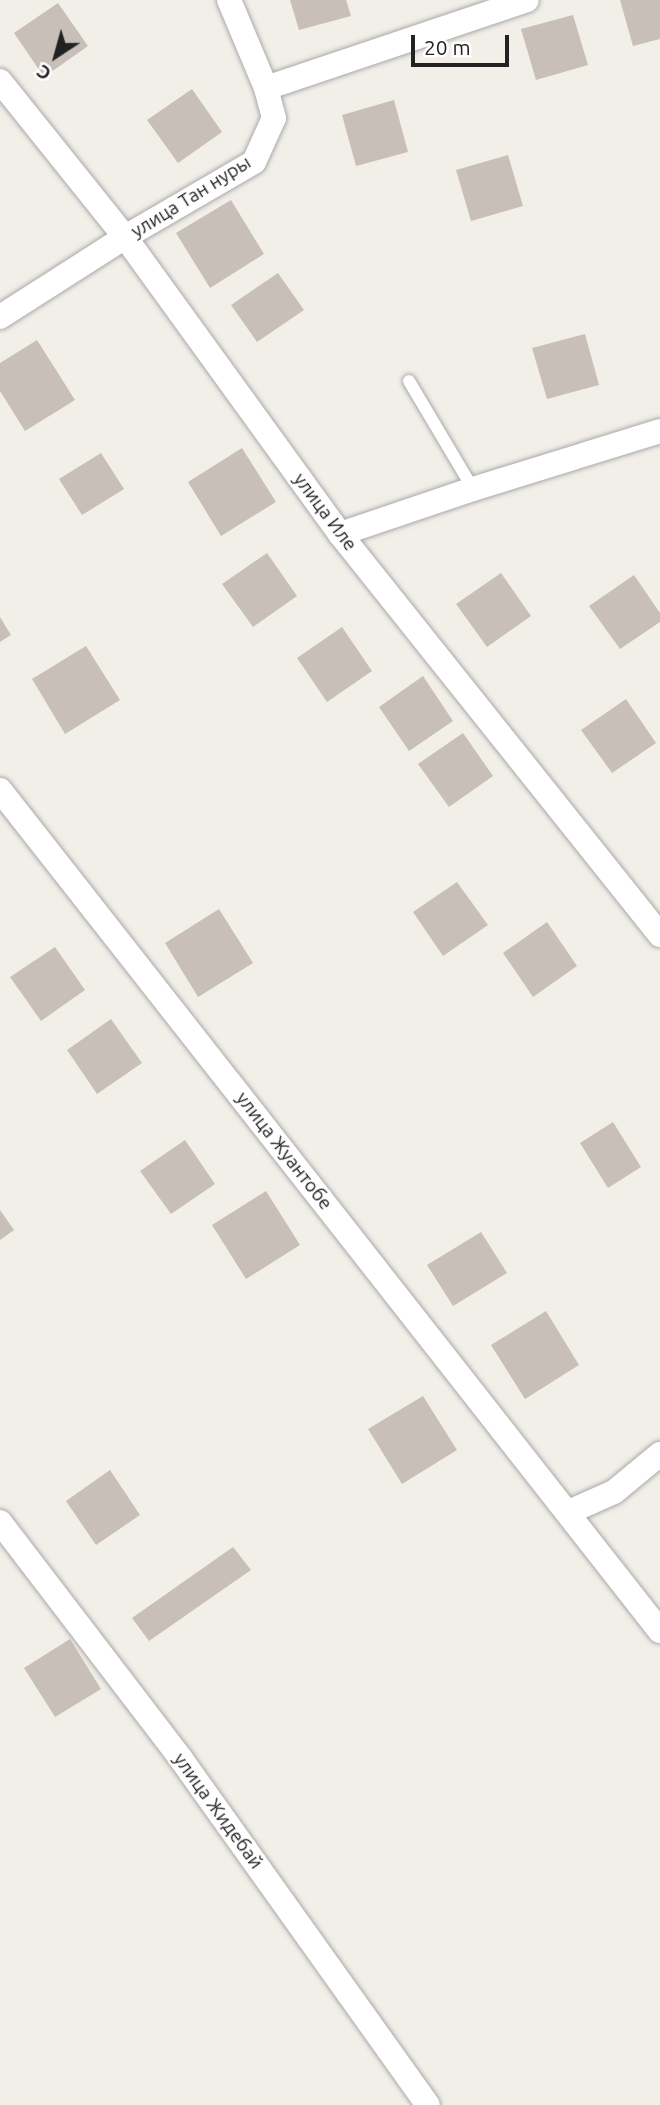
<!DOCTYPE html>
<html>
<head>
<meta charset="utf-8">
<style>
	body { margin:0 }
	#map { position:relative; width:660px; height:2105px; overflow:hidden; background:#f2efe9; font-family:Ubuntu,sans-serif }
	div>[style] { position:absolute }
	[style*='--x'] { left:calc(var(--x)*1px); top:calc(var(--y)*1px); width:calc(var(--w)*1px); rotate:calc(var(--a)*1deg) }
	.building>* { inset:0; background:#c7bfb8 }
	.roads { filter:drop-shadow(0 0 2px #a9a9a9) drop-shadow(0 0 2px #a9a9a9) }
	.lane>* { height:12px; margin:-6px; padding:0 6px; transform-origin:6px; border-radius:6px; background:#fff }
	.street>* { height:24px; margin:-12px; padding:0 12px; transform-origin:12px; border-radius:12px; background:#fff }
	span { translate:-50% -50%; white-space:nowrap; text-align:center; line-height:1.15; -webkit-text-stroke:5px #fff; paint-order:stroke }
	.street-label { font-size:19px; color:#222 }
	.north { position:absolute; left:21px; top:21px; width:70px; height:70px; -webkit-text-stroke:5px #fff; paint-order:stroke; rotate:216deg; font-size:19px; font-weight:700; line-height:28px; text-align:center; color:#222 }
	.north::after { content:''; display:block; margin:auto; width:24px; height:32px; background:#222; clip-path:polygon(50% 0,100% 100%,50% 72%,0 100%) }
	.scale { position:absolute; left:411px; top:35px; width:98px; height:32px; box-sizing:border-box; border:4px solid #222; border-top:0; padding-left:9px; font-size:21px; line-height:24px; white-space:nowrap; color:#222; -webkit-text-stroke:5px #fff; paint-order:stroke }
</style>
</head>
<body>
<div id="map">
	<div class="building">
		<div style="clip-path:polygon(290px 0,346px 0,351px 16px,299px 30px)"></div>
		<div style="clip-path:polygon(620px 0,660px 0,660px 39px,633px 46px)"></div>
		<div style="clip-path:polygon(58px 3px,88px 46px,44px 77px,14px 33px)"></div>
		<div style="clip-path:polygon(573px 15px,588px 65px,536px 80px,521px 29px)"></div>
		<div style="clip-path:polygon(192px 89px,222px 132px,178px 163px,147px 120px)"></div>
		<div style="clip-path:polygon(394px 100px,408px 152px,356px 166px,342px 115px)"></div>
		<div style="clip-path:polygon(508px 155px,523px 206px,471px 221px,456px 170px)"></div>
		<div style="clip-path:polygon(231px 200px,264px 254px,210px 288px,176px 233px)"></div>
		<div style="clip-path:polygon(278px 273px,304px 310px,257px 342px,231px 305px)"></div>
		<div style="clip-path:polygon(585px 334px,599px 385px,547px 399px,532px 348px)"></div>
		<div style="clip-path:polygon(37px 340px,75px 400px,25px 431px,0 391px,0 363px)"></div>
		<div style="clip-path:polygon(242px 448px,276px 502px,221px 536px,188px 482px)"></div>
		<div style="clip-path:polygon(101px 453px,124px 489px,82px 515px,59px 479px)"></div>
		<div style="clip-path:polygon(267px 553px,297px 596px,253px 627px,222px 584px)"></div>
		<div style="clip-path:polygon(501px 573px,531px 616px,487px 647px,456px 604px)"></div>
		<div style="clip-path:polygon(634px 575px,660px 613px,660px 622px,620px 649px,589px 606px)"></div>
		<div style="clip-path:polygon(0 617px,11px 635px,0 642px)"></div>
		<div style="clip-path:polygon(342px 627px,372px 671px,327px 702px,297px 658px)"></div>
		<div style="clip-path:polygon(86px 646px,120px 700px,65px 734px,32px 679px)"></div>
		<div style="clip-path:polygon(423px 676px,453px 721px,409px 751px,379px 707px)"></div>
		<div style="clip-path:polygon(626px 699px,656px 743px,612px 773px,581px 730px)"></div>
		<div style="clip-path:polygon(463px 733px,493px 776px,449px 807px,418px 764px)"></div>
		<div style="clip-path:polygon(457px 882px,488px 925px,443px 956px,413px 912px)"></div>
		<div style="clip-path:polygon(219px 909px,253px 963px,198px 997px,165px 943px)"></div>
		<div style="clip-path:polygon(547px 922px,577px 966px,533px 997px,503px 953px)"></div>
		<div style="clip-path:polygon(55px 947px,85px 990px,41px 1021px,10px 977px)"></div>
		<div style="clip-path:polygon(111px 1019px,142px 1063px,97px 1094px,67px 1050px)"></div>
		<div style="clip-path:polygon(613px 1122px,641px 1167px,608px 1188px,580px 1143px)"></div>
		<div style="clip-path:polygon(185px 1140px,215px 1184px,171px 1214px,140px 1171px)"></div>
		<div style="clip-path:polygon(266px 1191px,300px 1245px,246px 1279px,212px 1225px)"></div>
		<div style="clip-path:polygon(0 1210px,14px 1230px,0 1240px)"></div>
		<div style="clip-path:polygon(481px 1232px,507px 1273px,453px 1306px,427px 1265px)"></div>
		<div style="clip-path:polygon(546px 1311px,579px 1365px,525px 1399px,491px 1345px)"></div>
		<div style="clip-path:polygon(423px 1396px,457px 1450px,402px 1484px,368px 1429px)"></div>
		<div style="clip-path:polygon(110px 1470px,140px 1515px,96px 1545px,66px 1501px)"></div>
		<div style="clip-path:polygon(233px 1547px,251px 1570px,149px 1641px,132px 1618px)"></div>
		<div style="clip-path:polygon(70px 1639px,101px 1689px,55px 1717px,24px 1668px)"></div>
	</div>
	<div class="roads">
		<div class="lane">
			<div style="--x:409;--y:381;--w:126;--a:59.3"></div>
		</div>
		<div class="street">
			<div style="--x:0;--y:81;--w:200;--a:51.3"></div>
			<div style="--x:125;--y:237;--w:367;--a:54.1"></div>
			<div style="--x:340;--y:534;--w:513;--a:51.41"></div>
			<div style="--x:266;--y:88;--w:275;--a:-18.6"></div>
			<div style="--x:0;--y:317;--w:148;--a:-32.6"></div>
			<div style="--x:125;--y:237;--w:149;--a:-30.2"></div>
			<div style="--x:254;--y:162;--w:48;--a:-65.6"></div>
			<div style="--x:274;--y:118;--w:31;--a:-105"></div>
			<div style="--x:266;--y:88;--w:95;--a:-112.8"></div>
			<div style="--x:340;--y:534;--w:140;--a:-18.7"></div>
			<div style="--x:473;--y:489;--w:196;--a:-17.2"></div>
			<div style="--x:0;--y:790;--w:1069;--a:51.88"></div>
			<div style="--x:569;--y:1512;--w:49;--a:-24"></div>
			<div style="--x:614;--y:1492;--w:60;--a:-39.6"></div>
			<div style="--x:0;--y:1522;--w:298;--a:52.6"></div>
			<div style="--x:181;--y:1759;--w:425;--a:54.5"></div>
		</div>
	</div>
	<div class="street-label">
		<span style="left:191px;top:197px;rotate:-32deg">улица Тан нуры</span>
		<span style="left:325px;top:512px;rotate:53deg">улица Иле</span>
		<span style="left:284px;top:1151px;rotate:52deg">улица Жуантобе</span>
		<span style="left:218px;top:1811px;rotate:54deg">улица Жидебай</span>
	</div>
	<div class="north">С</div>
	<div class="scale">20 m</div>
</div>
</body>
</html>
